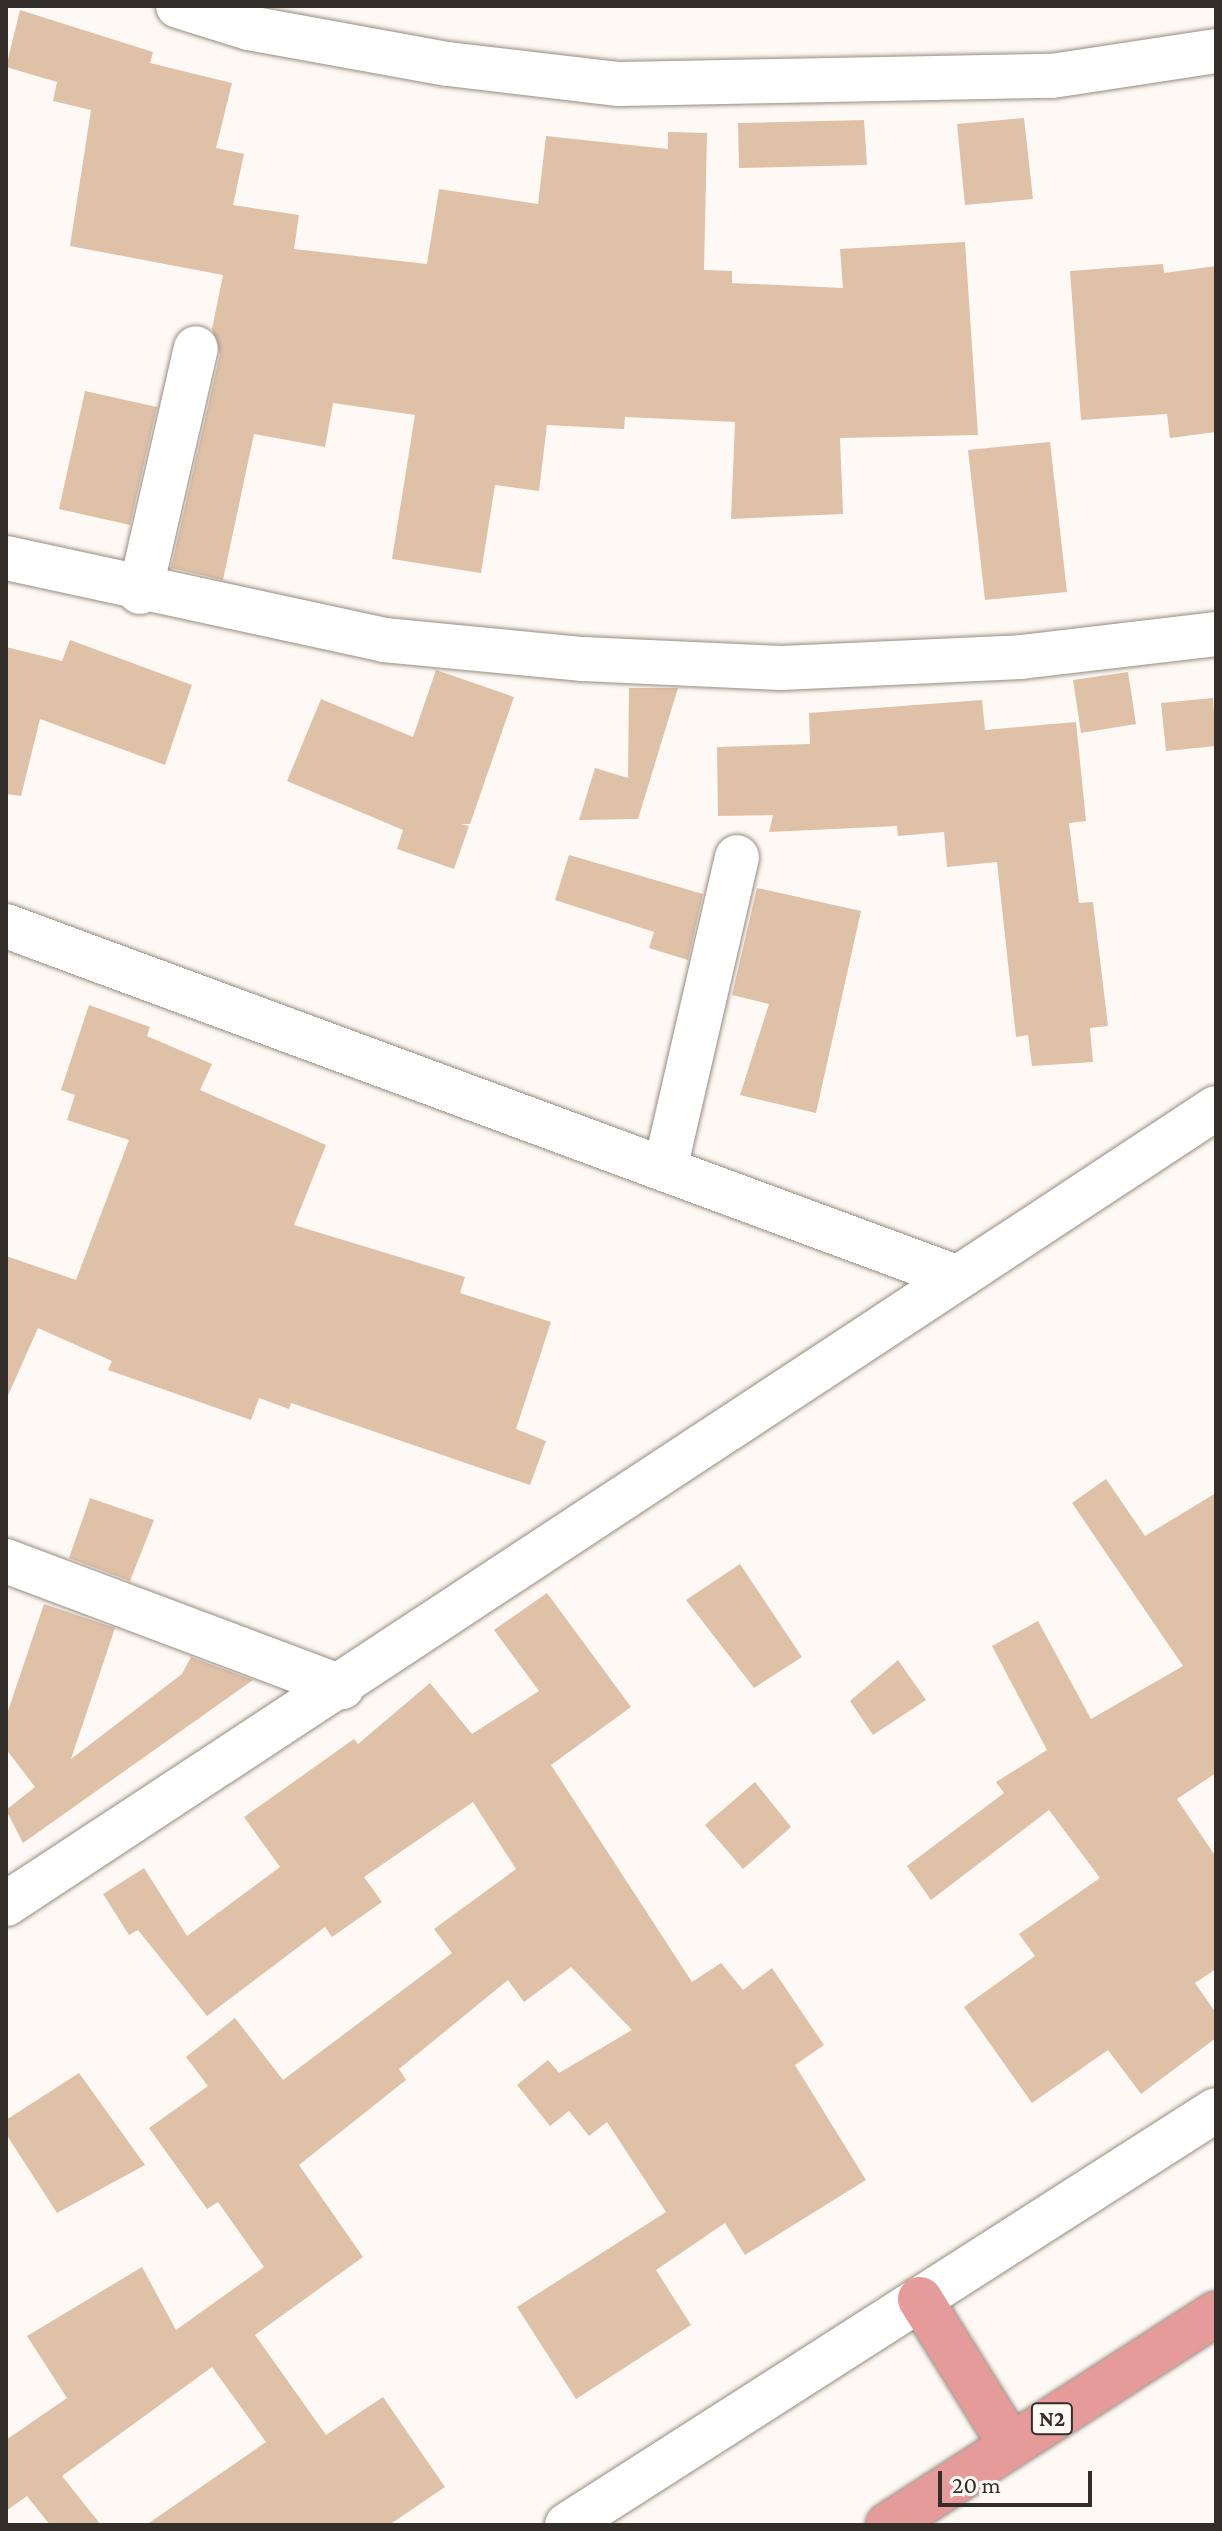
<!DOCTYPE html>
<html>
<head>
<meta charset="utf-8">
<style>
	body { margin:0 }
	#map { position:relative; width:1222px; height:2531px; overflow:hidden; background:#fef9f4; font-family:"Crimson Pro",serif }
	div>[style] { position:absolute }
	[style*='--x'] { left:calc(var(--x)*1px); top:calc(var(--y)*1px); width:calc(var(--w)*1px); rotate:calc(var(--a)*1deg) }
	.building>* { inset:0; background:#dfc1a7 }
	.roads { filter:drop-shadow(0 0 2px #968c80) drop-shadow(0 0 2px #968c80) }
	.minor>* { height:44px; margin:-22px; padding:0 22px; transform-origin:22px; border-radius:22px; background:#fff }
	.primary>* { height:44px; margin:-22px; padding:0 22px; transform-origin:22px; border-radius:22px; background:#e69b9b }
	span { translate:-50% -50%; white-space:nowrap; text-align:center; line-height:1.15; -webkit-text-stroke:8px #fef9f4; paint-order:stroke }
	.shield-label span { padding:2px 6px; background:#fef9f4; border:2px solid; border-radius:6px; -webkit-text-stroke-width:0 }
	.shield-label { font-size:22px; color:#322d29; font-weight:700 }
	.frame { position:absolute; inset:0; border:8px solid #322d29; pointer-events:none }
	.scale { position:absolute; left:938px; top:2471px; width:154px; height:36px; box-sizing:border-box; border:4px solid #322d29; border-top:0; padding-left:10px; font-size:24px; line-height:28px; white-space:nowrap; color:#322d29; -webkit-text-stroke:6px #fef9f4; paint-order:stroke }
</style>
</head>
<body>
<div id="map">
	<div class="building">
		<div style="clip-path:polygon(20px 10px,153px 52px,150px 63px,232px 83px,216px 148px,244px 154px,233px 205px,299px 215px,294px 249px,427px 264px,439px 189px,538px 204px,546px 136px,668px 149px,668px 132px,707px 133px,704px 270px,732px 271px,732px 283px,843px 288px,840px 249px,965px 242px,978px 435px,840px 438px,843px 514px,731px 519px,735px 422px,625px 417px,624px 429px,547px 425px,539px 491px,495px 485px,481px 573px,392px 559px,415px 415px,333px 403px,325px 447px,254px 434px,223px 580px,171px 568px,220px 354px,212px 329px,223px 275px,70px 246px,91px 110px,53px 101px,57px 82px,6px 67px)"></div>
		<div style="clip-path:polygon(1024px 118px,1033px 199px,965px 205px,957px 124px)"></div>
		<div style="clip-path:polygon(864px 120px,867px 165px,739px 168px,738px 123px)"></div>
		<div style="clip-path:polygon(1163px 264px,1164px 273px,1216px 266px,1216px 432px,1170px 438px,1167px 414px,1081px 420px,1070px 271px)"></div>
		<div style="clip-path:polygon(85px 391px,157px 407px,130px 525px,59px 509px)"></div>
		<div style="clip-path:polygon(1050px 442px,1067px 592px,985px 600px,968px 450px)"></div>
		<div style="clip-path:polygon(70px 640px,192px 685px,165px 765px,40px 719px,21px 796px,6px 794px,6px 647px,62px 661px)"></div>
		<div style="clip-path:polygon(436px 670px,514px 697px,470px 824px,461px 824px,469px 826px,454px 869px,397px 849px,403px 830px,287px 781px,321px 699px,413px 737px)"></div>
		<div style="clip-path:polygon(1128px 672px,1136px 724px,1081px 733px,1073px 680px)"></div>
		<div style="clip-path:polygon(629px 688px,678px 688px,638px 819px,579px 820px,595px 768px,628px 778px)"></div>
		<div style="clip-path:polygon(1213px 698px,1216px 746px,1166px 751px,1161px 703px)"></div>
		<div style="clip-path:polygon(982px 700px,985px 730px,1076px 722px,1086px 821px,1069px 823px,1079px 903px,1093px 902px,1108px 1026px,1090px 1028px,1093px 1062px,1032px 1066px,1028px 1035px,1016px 1037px,997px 862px,947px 867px,944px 832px,898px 836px,897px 826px,769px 832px,773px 815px,718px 816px,717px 747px,810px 744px,809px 713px)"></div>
		<div style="clip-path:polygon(569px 855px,703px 894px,688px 960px,649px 948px,654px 932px,555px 900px)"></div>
		<div style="clip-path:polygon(757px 888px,861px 911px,816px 1113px,740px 1095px,769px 1004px,732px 995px)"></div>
		<div style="clip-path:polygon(89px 1005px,150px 1027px,147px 1036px,212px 1064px,200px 1090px,326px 1145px,294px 1225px,465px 1277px,460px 1293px,551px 1322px,516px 1429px,546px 1441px,530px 1485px,291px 1403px,289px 1409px,259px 1398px,251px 1420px,108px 1370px,112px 1361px,38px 1328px,6px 1400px,6px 1256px,76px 1280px,129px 1140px,67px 1120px,75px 1095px,61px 1090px)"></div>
		<div style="clip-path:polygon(1106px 1479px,1145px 1536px,1216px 1493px,1216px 1773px,1177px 1799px,1216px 1857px,1216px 1969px,1195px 1983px,1216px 2013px,1216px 2038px,1141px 2094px,1108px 2050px,1032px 2103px,964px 2007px,1035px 1956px,1019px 1934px,1100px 1878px,1049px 1810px,931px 1900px,907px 1866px,1004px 1793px,996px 1782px,1047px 1750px,992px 1646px,1038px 1621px,1091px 1719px,1183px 1666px,1072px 1503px)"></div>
		<div style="clip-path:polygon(90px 1498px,154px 1520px,130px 1581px,69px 1558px)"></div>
		<div style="clip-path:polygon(740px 1564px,802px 1657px,754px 1688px,686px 1600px)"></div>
		<div style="clip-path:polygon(547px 1593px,631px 1707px,551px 1765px,692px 1982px,721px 1963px,743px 1990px,772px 1968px,824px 2045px,795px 2065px,866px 2180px,745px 2255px,725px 2223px,656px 2270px,691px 2325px,576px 2399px,517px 2307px,666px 2212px,607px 2122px,589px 2136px,569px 2111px,550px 2126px,517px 2085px,548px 2060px,559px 2073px,632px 2030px,571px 1967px,524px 2002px,508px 1980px,399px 2069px,406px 2080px,299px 2165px,363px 2257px,255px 2335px,326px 2435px,383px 2397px,445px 2487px,389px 2525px,146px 2525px,266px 2442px,212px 2367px,62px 2476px,101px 2525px,50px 2525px,27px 2496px,6px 2511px,6px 2440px,67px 2398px,27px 2336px,142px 2267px,176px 2330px,264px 2267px,218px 2202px,207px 2209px,149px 2128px,208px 2086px,186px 2057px,235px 2018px,283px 2080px,452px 1953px,434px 1929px,516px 1869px,473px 1802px,364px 1877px,382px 1902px,332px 1937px,325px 1927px,207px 2016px,138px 1930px,129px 1935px,103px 1894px,144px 1868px,187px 1936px,280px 1867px,244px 1817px,354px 1739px,358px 1744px,430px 1683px,472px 1734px,539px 1691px,494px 1630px)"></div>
		<div style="clip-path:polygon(44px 1604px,115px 1628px,71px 1759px,182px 1674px,191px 1657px,253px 1680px,23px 1843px,6px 1810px,35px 1787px,6px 1749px,6px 1717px)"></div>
		<div style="clip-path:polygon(898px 1660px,926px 1700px,873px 1735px,850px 1701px)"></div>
		<div style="clip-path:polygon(755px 1782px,791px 1827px,743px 1869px,705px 1825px)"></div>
		<div style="clip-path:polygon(79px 2073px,145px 2165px,57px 2213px,6px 2134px,6px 2120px)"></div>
	</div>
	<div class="roads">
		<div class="minor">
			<div style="--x:178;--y:6;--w:74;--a:17.2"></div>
			<div style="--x:249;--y:28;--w:202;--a:10.3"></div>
			<div style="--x:448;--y:64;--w:172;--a:6.7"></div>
			<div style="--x:619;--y:84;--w:433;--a:-1.1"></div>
			<div style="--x:1052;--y:76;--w:166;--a:-8.7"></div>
			<div style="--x:6;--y:558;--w:387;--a:12.2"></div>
			<div style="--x:384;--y:640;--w:200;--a:5.5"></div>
			<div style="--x:583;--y:659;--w:198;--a:2.6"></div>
			<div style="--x:781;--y:668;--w:240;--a:-2.6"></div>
			<div style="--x:1021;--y:657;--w:196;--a:-6.7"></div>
			<div style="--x:140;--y:592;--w:250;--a:-77.1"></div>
			<div style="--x:6;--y:926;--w:1010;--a:20.28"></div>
			<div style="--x:665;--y:1169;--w:320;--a:-77"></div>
			<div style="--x:6;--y:1561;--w:359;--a:20.6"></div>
			<div style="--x:6;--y:1904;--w:1448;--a:-33.34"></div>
			<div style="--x:567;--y:2525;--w:770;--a:-32.6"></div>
		</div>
		<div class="primary">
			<div style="--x:920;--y:2299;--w:172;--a:58.1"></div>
			<div style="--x:888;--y:2525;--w:390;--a:-32.8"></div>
		</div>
	</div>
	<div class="shield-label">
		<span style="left:1052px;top:2419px">N2</span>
	</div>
	<div class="frame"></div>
	<div class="scale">20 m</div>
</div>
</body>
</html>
